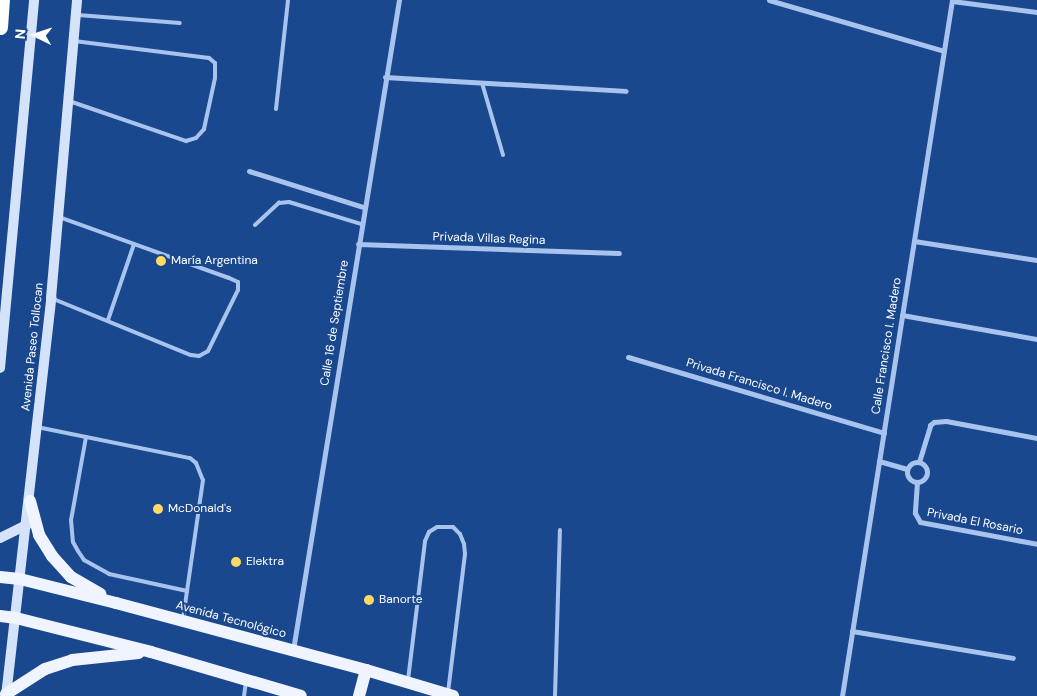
<!DOCTYPE html>
<html>
<head>
<meta charset="utf-8">
<style>
	body { margin:0 }
	#map { position:relative; width:1037px; height:696px; overflow:hidden; background:#1a488e; font-family:"DM Sans",sans-serif }
	div>[style] { position:absolute }
	[style*='--x'] { left:calc(var(--x)*1px); top:calc(var(--y)*1px); width:calc(var(--w)*1px); rotate:calc(var(--a)*1deg) }
	.lane>* { height:4px; margin:-2px; padding:0 2px; transform-origin:2px; border-radius:2px; background:#a8c4ee }
	.street>* { height:5px; margin:-2.5px; padding:0 2.5px; transform-origin:2.5px; border-radius:2.5px; background:#a8c4ee }
	.street>.ring { margin:-2.5px; padding:0; box-sizing:content-box; background:none; border:5px solid #a8c4ee; border-radius:50% }
	.secondary>* { height:10px; margin:-5px; padding:0 5px; transform-origin:5px; border-radius:5px; background:#d5e3fa }
	.primary>* { height:12px; margin:-6px; padding:0 6px; transform-origin:6px; border-radius:6px; background:#eff4ff }
	.highway>* { height:15px; margin:-7.5px; padding:0 7.5px; transform-origin:7.5px; border-radius:7.5px; background:#fff }
	.dots>* { width:14px; height:14px; translate:-50% -50%; box-sizing:border-box; border:2px solid #1a488e; border-radius:50% }
	span { translate:-50% -50%; white-space:nowrap; text-align:center; line-height:1.15; -webkit-text-stroke:4px #1a488e; paint-order:stroke }
	.street-label { font-size:12px; color:#fff }
	.poi-label { font-size:12px; color:#fff }
	.left { translate:0 -50%; text-align:left }
	.north { position:absolute; left:10px; top:10px; width:50px; height:50px; -webkit-text-stroke:4px #1a488e; paint-order:stroke; rotate:274deg; font-size:14px; font-weight:700; line-height:20px; text-align:center; color:#fff }
	.north::after { content:''; display:block; margin:auto; width:18px; height:22px; background:#fff; clip-path:polygon(50% 0,100% 100%,50% 72%,0 100%) }
</style>
</head>
<body>
<div id="map">
	<div class="lane">
		<div style="--x:78;--y:15;--w:102;--a:4.5"></div>
		<div style="--x:482;--y:83;--w:75;--a:73.7"></div>
		<div style="--x:69;--y:101;--w:124;--a:18.9"></div>
		<div style="--x:186;--y:141;--w:10;--a:-17"></div>
		<div style="--x:196;--y:138;--w:12;--a:-48"></div>
		<div style="--x:204;--y:129;--w:52;--a:-77.8"></div>
		<div style="--x:215;--y:78;--w:15;--a:-90"></div>
		<div style="--x:215;--y:63;--w:8;--a:-140"></div>
		<div style="--x:209;--y:58;--w:136;--a:-172.8"></div>
		<div style="--x:276;--y:109;--w:110;--a:-83.7"></div>
		<div style="--x:255;--y:225;--w:33;--a:-43"></div>
		<div style="--x:279;--y:203;--w:10;--a:-6"></div>
		<div style="--x:289;--y:202;--w:75;--a:17"></div>
		<div style="--x:51;--y:298;--w:151;--a:22.2"></div>
		<div style="--x:191;--y:355;--w:8;--a:7"></div>
		<div style="--x:199;--y:356;--w:10;--a:-29"></div>
		<div style="--x:208;--y:351;--w:68;--a:-63.8"></div>
		<div style="--x:238;--y:290;--w:8;--a:-90"></div>
		<div style="--x:238;--y:282;--w:10;--a:-156"></div>
		<div style="--x:229;--y:278;--w:181;--a:-160.3"></div>
		<div style="--x:108;--y:320;--w:80;--a:-71.1"></div>
		<div style="--x:37;--y:427;--w:156;--a:11.5"></div>
		<div style="--x:190;--y:458;--w:8;--a:40"></div>
		<div style="--x:196;--y:463;--w:18;--a:68"></div>
		<div style="--x:203;--y:480;--w:140;--a:98.2"></div>
		<div style="--x:86;--y:437;--w:84;--a:100.2"></div>
		<div style="--x:71;--y:520;--w:22;--a:85"></div>
		<div style="--x:73;--y:542;--w:10;--a:61"></div>
		<div style="--x:78;--y:551;--w:11;--a:56"></div>
		<div style="--x:84;--y:560;--w:29;--a:29"></div>
		<div style="--x:109;--y:574;--w:80;--a:12.3"></div>
		<div style="--x:408;--y:680;--w:140;--a:-83"></div>
		<div style="--x:425;--y:541;--w:10;--a:-66"></div>
		<div style="--x:429;--y:532;--w:9;--a:-32"></div>
		<div style="--x:437;--y:527;--w:16;--a:0"></div>
		<div style="--x:453;--y:527;--w:10;--a:45"></div>
		<div style="--x:460;--y:534;--w:11;--a:68"></div>
		<div style="--x:464;--y:544;--w:10;--a:84"></div>
		<div style="--x:465;--y:554;--w:139;--a:97"></div>
		<div style="--x:244;--y:696;--w:15;--a:-82"></div>
		<div style="--x:555;--y:696;--w:166;--a:-88.3"></div>
	</div>
	<div class="street">
		<div style="--x:769;--y:0;--w:182;--a:16.2"></div>
		<div style="--x:952;--y:1;--w:86;--a:7.4"></div>
		<div style="--x:385;--y:77;--w:241;--a:3.3"></div>
		<div style="--x:249;--y:171;--w:120;--a:17.5"></div>
		<div style="--x:914;--y:241;--w:124;--a:8.8"></div>
		<div style="--x:358;--y:244;--w:261;--a:2"></div>
		<div style="--x:902;--y:315;--w:137;--a:10.1"></div>
		<div style="--x:628;--y:357;--w:267;--a:16.5"></div>
		<div style="--x:879;--y:461;--w:29;--a:16"></div>
		<div class="ring" style="left:907px;top:462px;width:15px;height:15px"></div>
		<div style="--x:919;--y:462;--w:39;--a:-73"></div>
		<div style="--x:930;--y:425;--w:5;--a:-37"></div>
		<div style="--x:934;--y:422;--w:12;--a:-5"></div>
		<div style="--x:946;--y:421;--w:93;--a:10.6"></div>
		<div style="--x:917;--y:482;--w:31;--a:94"></div>
		<div style="--x:915;--y:513;--w:10;--a:61"></div>
		<div style="--x:920;--y:522;--w:119;--a:10.6"></div>
		<div style="--x:852;--y:631;--w:163;--a:9.5"></div>
		<div style="--x:293;--y:650;--w:659;--a:-80.74"></div>
		<div style="--x:842;--y:696;--w:705;--a:-81.02"></div>
	</div>
	<div class="secondary">
		<div style="--x:0;--y:368;--w:370;--a:-84.7"></div>
		<div style="--x:0;--y:538;--w:30;--a:-26"></div>
		<div style="--x:6;--y:696;--w:401;--a:-83.5"></div>
		<div style="--x:51;--y:298;--w:299;--a:-85"></div>
	</div>
	<div class="primary">
		<div style="--x:30;--y:501;--w:35;--a:75"></div>
		<div style="--x:39;--y:535;--w:25;--a:58"></div>
		<div style="--x:52;--y:556;--w:28;--a:48"></div>
		<div style="--x:71;--y:577;--w:34;--a:30"></div>
		<div style="--x:0;--y:577;--w:20;--a:6"></div>
		<div style="--x:20;--y:579;--w:99;--a:14"></div>
		<div style="--x:116;--y:603;--w:259;--a:15"></div>
		<div style="--x:366;--y:670;--w:91;--a:16.6"></div>
		<div style="--x:0;--y:616;--w:16;--a:7"></div>
		<div style="--x:16;--y:618;--w:139;--a:14.1"></div>
		<div style="--x:151;--y:652;--w:156;--a:16.3"></div>
		<div style="--x:6;--y:694;--w:46;--a:-32.7"></div>
		<div style="--x:45;--y:669;--w:28;--a:-18"></div>
		<div style="--x:72;--y:660;--w:67;--a:-6"></div>
		<div style="--x:359;--y:696;--w:27;--a:-75"></div>
	</div>
	<div class="highway">
		<div style="--x:0;--y:27;--w:27;--a:-86"></div>
	</div>
	<div class="dots">
		<div style="left:161px;top:261px;background:#ffda65"></div>
		<div style="left:158px;top:509px;background:#ffda65"></div>
		<div style="left:236px;top:562px;background:#ffda65"></div>
		<div style="left:369px;top:600px;background:#ffda65"></div>
	</div>
	<div class="street-label">
		<span style="left:489px;top:239px;rotate:2deg">Privada Villas Regina</span>
		<span style="left:335px;top:323px;rotate:-81deg">Calle 16 de Septiembre</span>
		<span style="left:887px;top:346px;rotate:-81deg">Calle Francisco I. Madero</span>
		<span style="left:33px;top:347px;rotate:-84deg">Avenida Paseo Tollocan</span>
		<span style="left:759px;top:385px;rotate:17deg">Privada Francisco I. Madero</span>
		<span style="left:975px;top:522px;rotate:11deg">Privada El Rosario</span>
		<span style="left:231px;top:620px;rotate:15deg">Avenida Tecnológico</span>
	</div>
	<div class="poi-label">
		<span class="left" style="left:171px;top:261px">María Argentina</span>
		<span class="left" style="left:168px;top:509px">McDonald's</span>
		<span class="left" style="left:246px;top:562px">Elektra</span>
		<span class="left" style="left:379px;top:600px">Banorte</span>
	</div>
	<div class="north">N</div>
</div>
</body>
</html>
